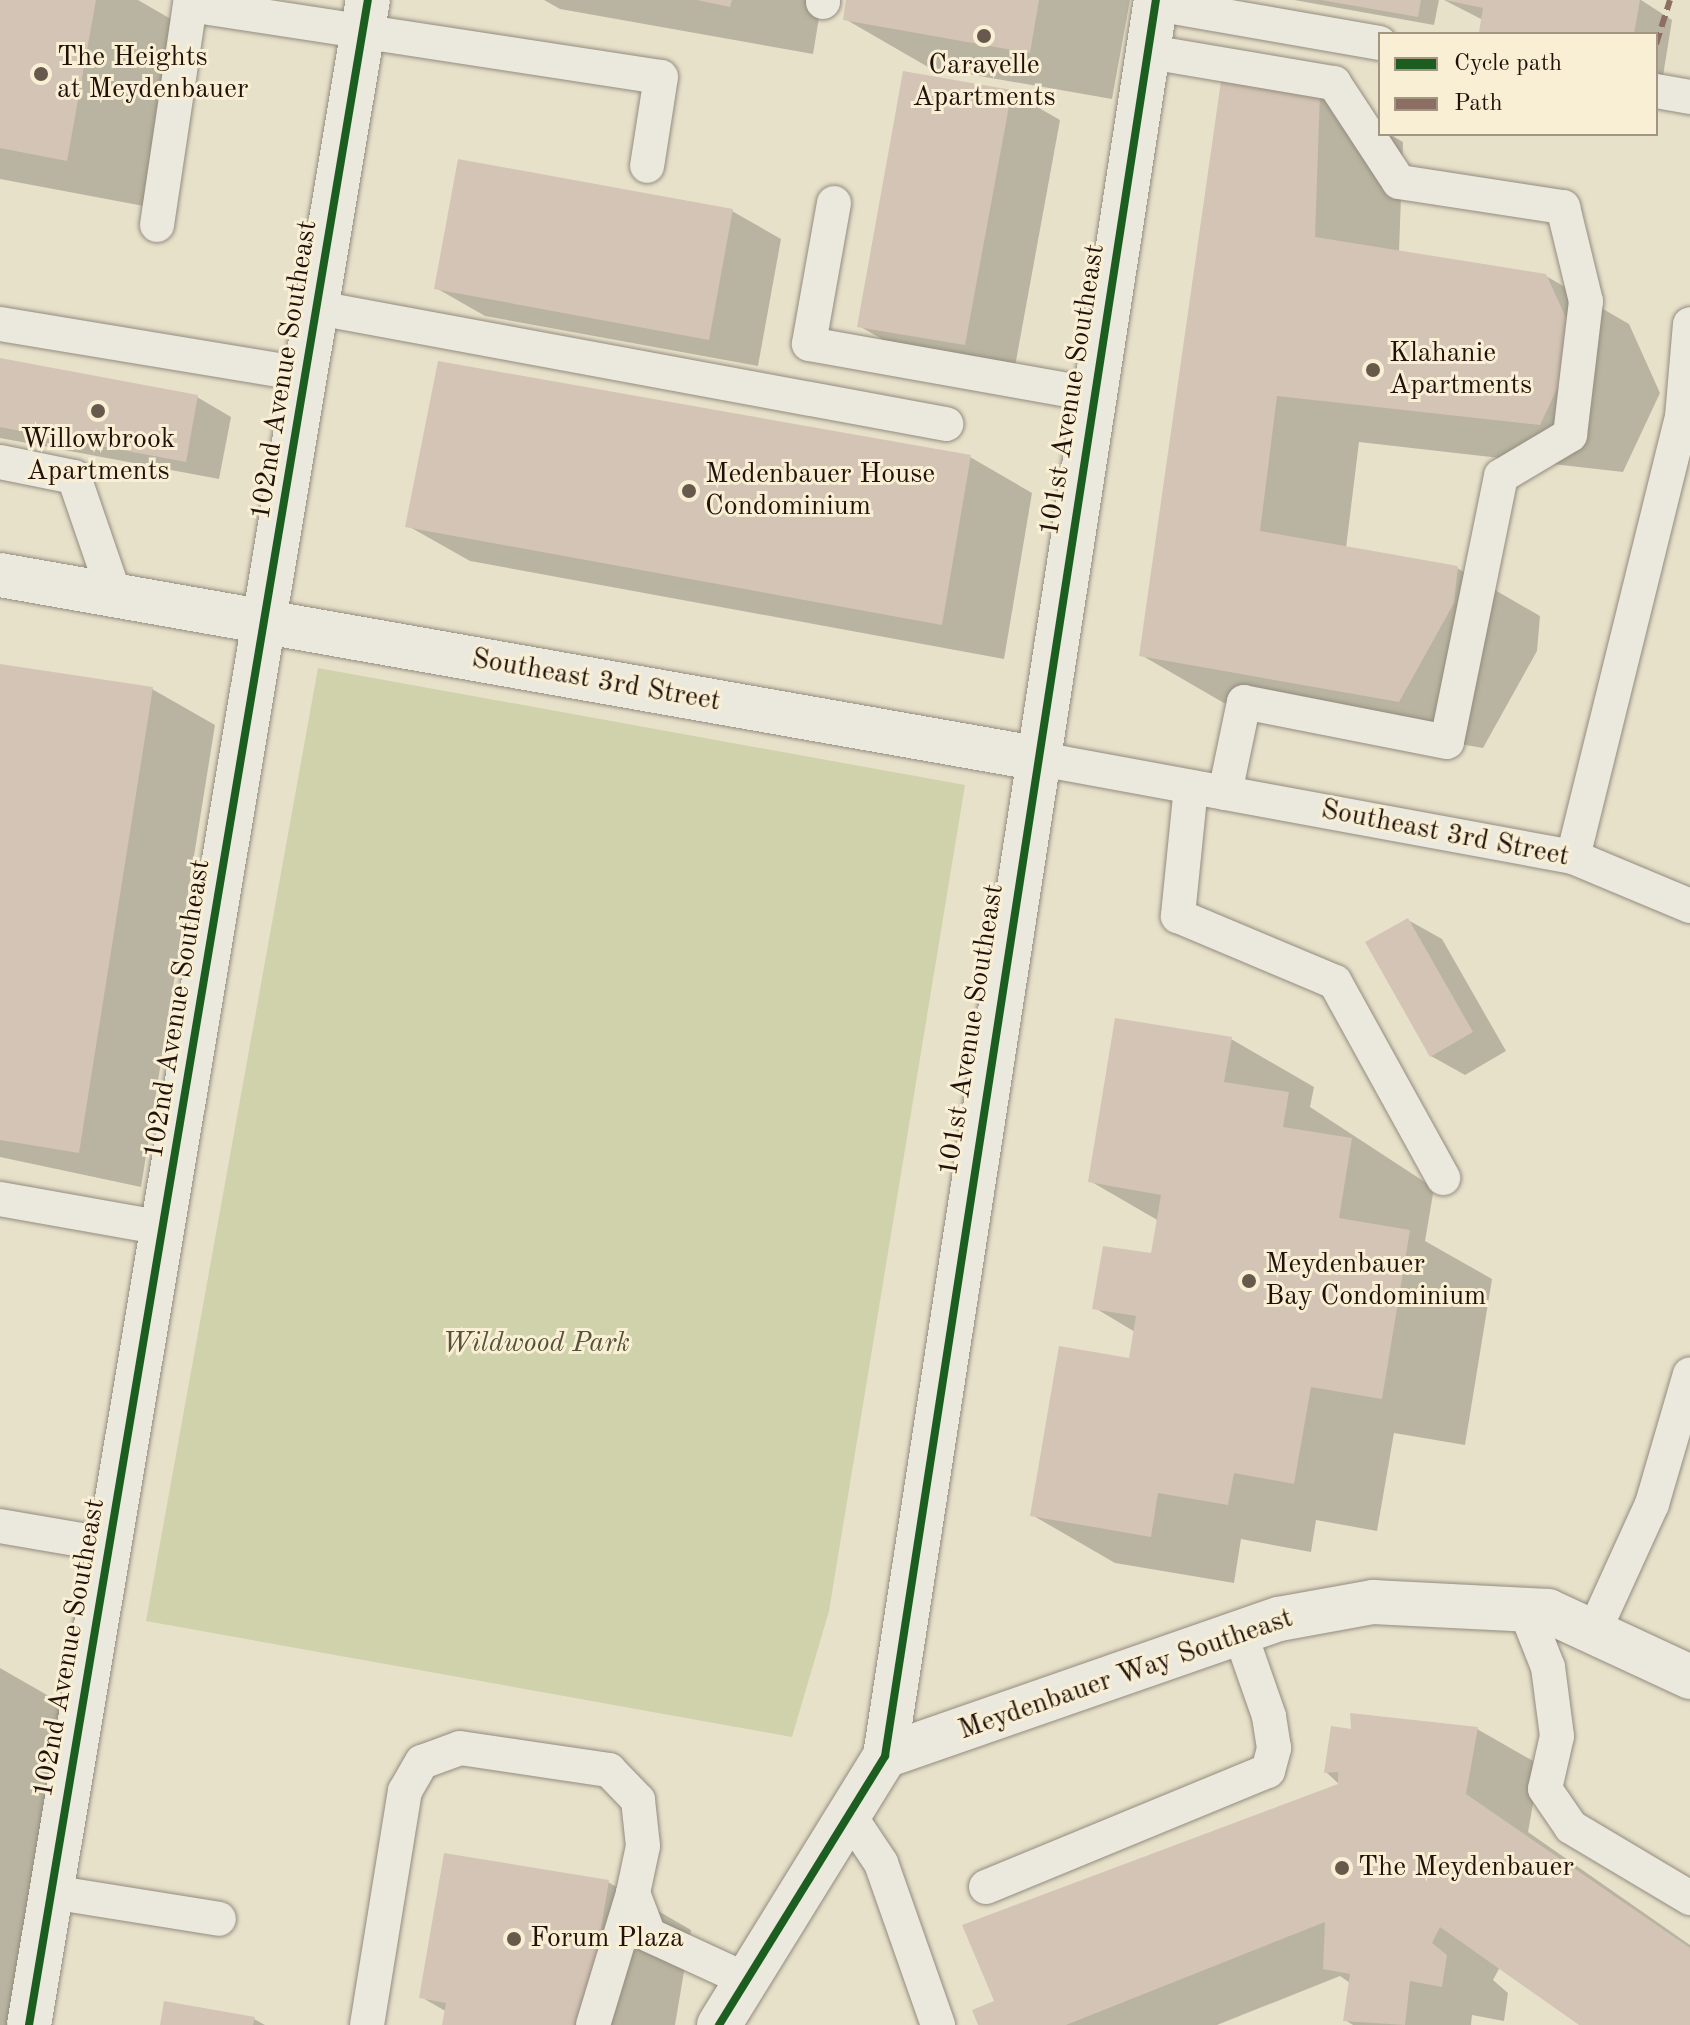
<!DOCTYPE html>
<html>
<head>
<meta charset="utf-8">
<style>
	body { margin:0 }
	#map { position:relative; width:1690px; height:2025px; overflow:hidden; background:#e8e1ca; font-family:"Old Standard TT",serif }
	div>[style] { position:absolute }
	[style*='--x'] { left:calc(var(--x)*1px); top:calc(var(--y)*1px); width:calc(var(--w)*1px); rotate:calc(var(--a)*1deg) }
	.green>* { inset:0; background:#cfd2ab }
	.shadow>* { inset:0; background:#0003 }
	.building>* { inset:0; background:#d4c4b5 }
	.roads { filter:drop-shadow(0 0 2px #938c7f) drop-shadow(0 0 2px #938c7f) }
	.lane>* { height:34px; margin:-17px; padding:0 17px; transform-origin:17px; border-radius:17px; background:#ebe8dd }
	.street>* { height:44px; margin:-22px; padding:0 22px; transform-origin:22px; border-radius:22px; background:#ebe8dd }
	.secondary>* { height:44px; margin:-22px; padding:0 22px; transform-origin:22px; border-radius:22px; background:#ebe8dd }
	.quiet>* { height:6px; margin-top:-3px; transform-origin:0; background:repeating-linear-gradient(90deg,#8d6e63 0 12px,transparent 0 18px) }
	.cycleway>* { height:8px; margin:-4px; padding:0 4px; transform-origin:4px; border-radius:4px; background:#1b5e20 }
	.dots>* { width:22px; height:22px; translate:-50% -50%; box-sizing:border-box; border:4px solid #f8efd4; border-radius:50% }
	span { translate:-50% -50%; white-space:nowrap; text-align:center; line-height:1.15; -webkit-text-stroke:6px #f8efd4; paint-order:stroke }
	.poi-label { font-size:28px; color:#22110a }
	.left { translate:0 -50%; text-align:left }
	.street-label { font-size:28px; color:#22110a }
	.park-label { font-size:28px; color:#57503a; font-style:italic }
	.legend { position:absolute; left:1378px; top:32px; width:280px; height:104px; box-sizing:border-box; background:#f8efd4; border:2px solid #a29683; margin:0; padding:10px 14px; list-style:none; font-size:24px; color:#22110a }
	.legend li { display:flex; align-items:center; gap:16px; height:40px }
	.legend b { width:40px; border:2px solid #a29683 }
</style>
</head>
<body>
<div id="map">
	<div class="green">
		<div style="clip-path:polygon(318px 668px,965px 785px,829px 1611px,792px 1737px,146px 1621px)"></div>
	</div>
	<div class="shadow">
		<div style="clip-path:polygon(0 0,138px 0,183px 26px,149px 207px,0 179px)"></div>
		<div style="clip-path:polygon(544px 0,822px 0,813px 54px,560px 9px)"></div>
		<div style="clip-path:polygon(848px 0,1130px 0,1112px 99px,928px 67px,845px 19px)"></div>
		<div style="clip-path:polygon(1294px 0,1439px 0,1434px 25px)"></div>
		<div style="clip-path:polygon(1444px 0,1641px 0,1672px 20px,1663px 76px,1656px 75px,1656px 34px,1487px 34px,1483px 20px)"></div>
		<div style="clip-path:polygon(1011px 92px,1060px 120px,1014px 372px,908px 354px,859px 326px)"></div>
		<div style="clip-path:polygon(1320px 94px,1403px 142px,1399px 252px,1546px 276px,1629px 324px,1660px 393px,1623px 472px,1359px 442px,1346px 548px,1457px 568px,1540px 616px,1537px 651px,1483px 748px,1224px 703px,1141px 655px)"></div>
		<div style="clip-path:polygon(732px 211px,781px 239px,758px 366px,485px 316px,436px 288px)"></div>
		<div style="clip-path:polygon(0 360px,197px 397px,231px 417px,219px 479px,0 438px)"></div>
		<div style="clip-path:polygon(970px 457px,1032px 493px,1004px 659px,470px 561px,408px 526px)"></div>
		<div style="clip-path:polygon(0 666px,152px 689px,215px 725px,141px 1187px,0 1157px)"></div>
		<div style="clip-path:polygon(1408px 920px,1442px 939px,1506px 1051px,1465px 1075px,1431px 1056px)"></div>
		<div style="clip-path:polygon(1231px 1039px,1314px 1087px,1310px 1107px,1434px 1188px,1425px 1241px,1492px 1279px,1465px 1445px,1394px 1433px,1377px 1531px,1316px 1520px,1311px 1552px,1241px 1539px,1234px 1583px,1115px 1563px,1032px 1515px,1130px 1360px,1135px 1332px,1095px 1308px,1153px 1255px,1159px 1221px,1090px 1181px)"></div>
		<div style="clip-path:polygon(0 1668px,61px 1703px,13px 2025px,0 2025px)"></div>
		<div style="clip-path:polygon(1477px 1729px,1540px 1765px,1528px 1832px,1690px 1945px,1690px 2025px,1583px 2025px,1500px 1967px,1493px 1980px,1508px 1993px,1504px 2021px,1472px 2015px,1471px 2025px,1353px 2025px,1345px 2020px,1350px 1983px,1340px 1976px,1217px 2025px,981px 2025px,996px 2002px,1340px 1785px,1326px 1772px,1353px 1731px)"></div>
		<div style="clip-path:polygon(608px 1882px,691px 1930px,675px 2025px,444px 2025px,447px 2012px,421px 1997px)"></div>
		<div style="clip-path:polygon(254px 2019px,265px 2025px,162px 2025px)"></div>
	</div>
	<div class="building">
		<div style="clip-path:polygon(0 0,96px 0,67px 161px,0 148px)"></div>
		<div style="clip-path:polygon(697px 0,732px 0,730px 7px)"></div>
		<div style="clip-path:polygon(846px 0,1039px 0,1030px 53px,843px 20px)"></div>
		<div style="clip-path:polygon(1321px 0,1421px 0,1418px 17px)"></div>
		<div style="clip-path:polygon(1445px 0,1640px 0,1634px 34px,1479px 32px,1483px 8px)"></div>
		<div style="clip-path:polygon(903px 71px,1012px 90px,965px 345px,857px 327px)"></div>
		<div style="clip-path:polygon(1222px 74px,1320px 92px,1315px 237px,1546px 274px,1578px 344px,1540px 425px,1277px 396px,1260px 531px,1458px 566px,1454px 603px,1399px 702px,1139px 656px)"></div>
		<div style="clip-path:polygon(458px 159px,733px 209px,709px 340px,434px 289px)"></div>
		<div style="clip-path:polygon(0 358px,198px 395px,186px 462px,0 427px)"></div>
		<div style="clip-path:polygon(438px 361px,971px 455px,942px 625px,405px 527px)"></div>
		<div style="clip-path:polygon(0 664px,153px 687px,79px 1153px,0 1140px)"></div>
		<div style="clip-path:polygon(1408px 918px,1473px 1032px,1430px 1057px,1365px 942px)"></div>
		<div style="clip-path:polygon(1115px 1018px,1232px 1037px,1224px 1082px,1289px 1092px,1283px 1127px,1352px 1138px,1339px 1218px,1410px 1230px,1382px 1399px,1311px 1387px,1294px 1484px,1234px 1473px,1228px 1505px,1158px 1493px,1151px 1537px,1030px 1516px,1059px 1346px,1129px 1358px,1136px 1316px,1092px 1309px,1103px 1246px,1151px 1253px,1161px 1195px,1088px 1182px)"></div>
		<div style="clip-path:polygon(1350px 1713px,1478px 1727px,1466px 1794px,1690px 1948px,1690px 2025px,1579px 2025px,1440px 1927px,1432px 1943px,1447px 1955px,1442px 1987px,1410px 1981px,1405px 2025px,1343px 2021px,1350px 1974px,1323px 1969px,1325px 1922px,1066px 2025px,978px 2025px,972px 2010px,994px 2001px,962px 1925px,1338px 1784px,1338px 1772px,1324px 1773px,1331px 1726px,1351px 1729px)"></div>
		<div style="clip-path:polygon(444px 1853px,609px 1880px,585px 2025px,442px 2025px,446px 2003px,419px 1998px)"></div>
		<div style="clip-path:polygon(164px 2001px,255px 2017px,253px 2025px,160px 2025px)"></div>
	</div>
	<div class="roads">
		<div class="lane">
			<div style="--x:823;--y:2;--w:2;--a:-90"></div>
			<div style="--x:1156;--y:4;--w:227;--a:9.9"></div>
			<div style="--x:1150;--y:52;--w:187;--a:9.6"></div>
			<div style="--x:1334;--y:83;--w:118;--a:56.7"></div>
			<div style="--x:1399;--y:182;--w:166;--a:8.7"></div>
			<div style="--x:1563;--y:207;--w:97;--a:76.3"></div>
			<div style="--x:1586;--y:301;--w:135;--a:96.8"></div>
			<div style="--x:1570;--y:435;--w:80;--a:149.3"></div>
			<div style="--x:1501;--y:476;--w:271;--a:101.5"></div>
			<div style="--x:1447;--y:742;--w:207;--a:-168.9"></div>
			<div style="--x:1244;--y:702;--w:93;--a:101.8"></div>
			<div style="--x:1656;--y:91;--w:35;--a:10"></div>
			<div style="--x:834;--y:203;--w:143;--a:100.1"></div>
			<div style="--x:809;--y:344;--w:290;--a:10.1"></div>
			<div style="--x:157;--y:225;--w:222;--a:-81.5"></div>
			<div style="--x:190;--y:5;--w:476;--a:8.7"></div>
			<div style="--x:661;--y:77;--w:90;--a:98.9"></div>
			<div style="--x:318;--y:308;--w:639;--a:10.47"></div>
			<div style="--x:0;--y:324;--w:311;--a:9.4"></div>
			<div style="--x:0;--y:462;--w:76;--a:11.5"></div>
			<div style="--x:74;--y:477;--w:126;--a:71"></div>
			<div style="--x:1035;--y:758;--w:547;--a:10.43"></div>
			<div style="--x:1573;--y:857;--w:127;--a:22.7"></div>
			<div style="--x:1191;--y:787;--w:130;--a:95.8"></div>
			<div style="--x:1178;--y:916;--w:170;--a:22.8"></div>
			<div style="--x:1335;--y:982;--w:224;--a:61.1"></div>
			<div style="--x:1573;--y:857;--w:453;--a:-76.1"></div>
			<div style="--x:1682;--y:417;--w:93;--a:-85.1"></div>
			<div style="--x:0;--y:1199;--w:166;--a:10.1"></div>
			<div style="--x:0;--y:1526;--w:113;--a:9.7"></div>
			<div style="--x:1525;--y:1609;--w:62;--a:68.4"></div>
			<div style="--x:1548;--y:1667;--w:70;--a:82.6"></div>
			<div style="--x:1557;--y:1736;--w:54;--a:102.8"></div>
			<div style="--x:1545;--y:1789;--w:46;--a:55.6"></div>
			<div style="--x:1571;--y:1827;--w:139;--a:30.8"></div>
			<div style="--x:1595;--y:1629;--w:137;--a:-65.5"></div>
			<div style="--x:1652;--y:1504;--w:135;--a:-73.7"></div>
			<div style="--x:849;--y:1815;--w:58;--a:56.3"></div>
			<div style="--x:881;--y:1863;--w:172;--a:70.6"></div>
			<div style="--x:986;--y:1887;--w:305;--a:-22.4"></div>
			<div style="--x:1268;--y:1771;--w:24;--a:-75"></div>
			<div style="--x:1274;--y:1748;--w:32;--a:-99"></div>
			<div style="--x:1269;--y:1716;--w:88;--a:-109.3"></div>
			<div style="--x:51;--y:1892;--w:170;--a:9.1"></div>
			<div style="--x:367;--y:2025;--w:237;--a:-80.8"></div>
			<div style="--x:405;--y:1791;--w:34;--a:-60"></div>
			<div style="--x:422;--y:1762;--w:40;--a:-20.2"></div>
			<div style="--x:460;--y:1748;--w:151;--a:8.4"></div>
			<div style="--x:609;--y:1770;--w:42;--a:46"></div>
			<div style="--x:638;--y:1800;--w:46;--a:83.8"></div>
			<div style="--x:643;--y:1846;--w:48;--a:102"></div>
			<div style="--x:633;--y:1893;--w:45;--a:69.1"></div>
			<div style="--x:649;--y:1935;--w:108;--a:24.7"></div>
			<div style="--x:593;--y:2025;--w:138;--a:-73.1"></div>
		</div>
		<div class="street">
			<div style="--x:885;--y:1756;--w:417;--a:-19.2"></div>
			<div style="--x:1279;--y:1619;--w:96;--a:-10.3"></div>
			<div style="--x:1373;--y:1602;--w:175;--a:2.9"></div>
			<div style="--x:1548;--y:1611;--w:157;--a:24.9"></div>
		</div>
		<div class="secondary">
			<div style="--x:0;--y:575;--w:1051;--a:10.03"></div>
			<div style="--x:29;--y:2025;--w:2053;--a:-80.5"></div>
			<div style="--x:719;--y:2025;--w:316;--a:-58.3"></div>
			<div style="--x:885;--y:1756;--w:1777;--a:-81.23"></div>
		</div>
	</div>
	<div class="quiet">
		<div style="--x:1656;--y:44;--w:46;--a:-72.3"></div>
	</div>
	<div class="cycleway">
		<div style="--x:29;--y:2025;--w:2053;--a:-80.5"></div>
		<div style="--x:719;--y:2025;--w:316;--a:-58.3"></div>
		<div style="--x:885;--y:1756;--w:1777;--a:-81.23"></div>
	</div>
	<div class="dots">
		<div style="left:984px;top:36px;background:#675a4d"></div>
		<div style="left:41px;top:74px;background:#675a4d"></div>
		<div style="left:1373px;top:370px;background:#675a4d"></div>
		<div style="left:98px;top:411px;background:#675a4d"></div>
		<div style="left:689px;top:491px;background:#675a4d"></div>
		<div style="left:1249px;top:1281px;background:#675a4d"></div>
		<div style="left:1342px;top:1868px;background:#675a4d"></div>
		<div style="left:514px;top:1939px;background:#675a4d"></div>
	</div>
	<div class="poi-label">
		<span class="left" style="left:57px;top:74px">The Heights<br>at Meydenbauer</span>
		<span style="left:984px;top:82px">Caravelle<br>Apartments</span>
		<span class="left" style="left:1389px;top:370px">Klahanie<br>Apartments</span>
		<span style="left:98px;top:456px">Willowbrook<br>Apartments</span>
		<span class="left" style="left:705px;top:491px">Medenbauer House<br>Condominium</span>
		<span class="left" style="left:1265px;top:1281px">Meydenbauer<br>Bay Condominium</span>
		<span class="left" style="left:1358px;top:1868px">The Meydenbauer</span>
		<span class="left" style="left:530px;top:1939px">Forum Plaza</span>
	</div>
	<div class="street-label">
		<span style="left:285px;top:370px;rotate:-81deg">102nd Avenue Southeast</span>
		<span style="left:1073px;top:390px;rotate:-81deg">101st Avenue Southeast</span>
		<span style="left:596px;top:681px;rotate:10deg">Southeast 3rd Street</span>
		<span style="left:1445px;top:834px;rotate:11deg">Southeast 3rd Street</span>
		<span style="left:178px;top:1009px;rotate:-81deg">102nd Avenue Southeast</span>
		<span style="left:972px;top:1030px;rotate:-81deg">101st Avenue Southeast</span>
		<span style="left:70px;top:1648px;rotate:-80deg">102nd Avenue Southeast</span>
		<span style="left:1126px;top:1675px;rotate:-19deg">Meydenbauer Way Southeast</span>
	</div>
	<div class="park-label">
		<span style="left:536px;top:1344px">Wildwood Park</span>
	</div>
	<ul class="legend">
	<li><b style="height:10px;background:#1b5e20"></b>Cycle path</li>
	<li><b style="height:10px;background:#8d6e63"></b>Path</li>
	</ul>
</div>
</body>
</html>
